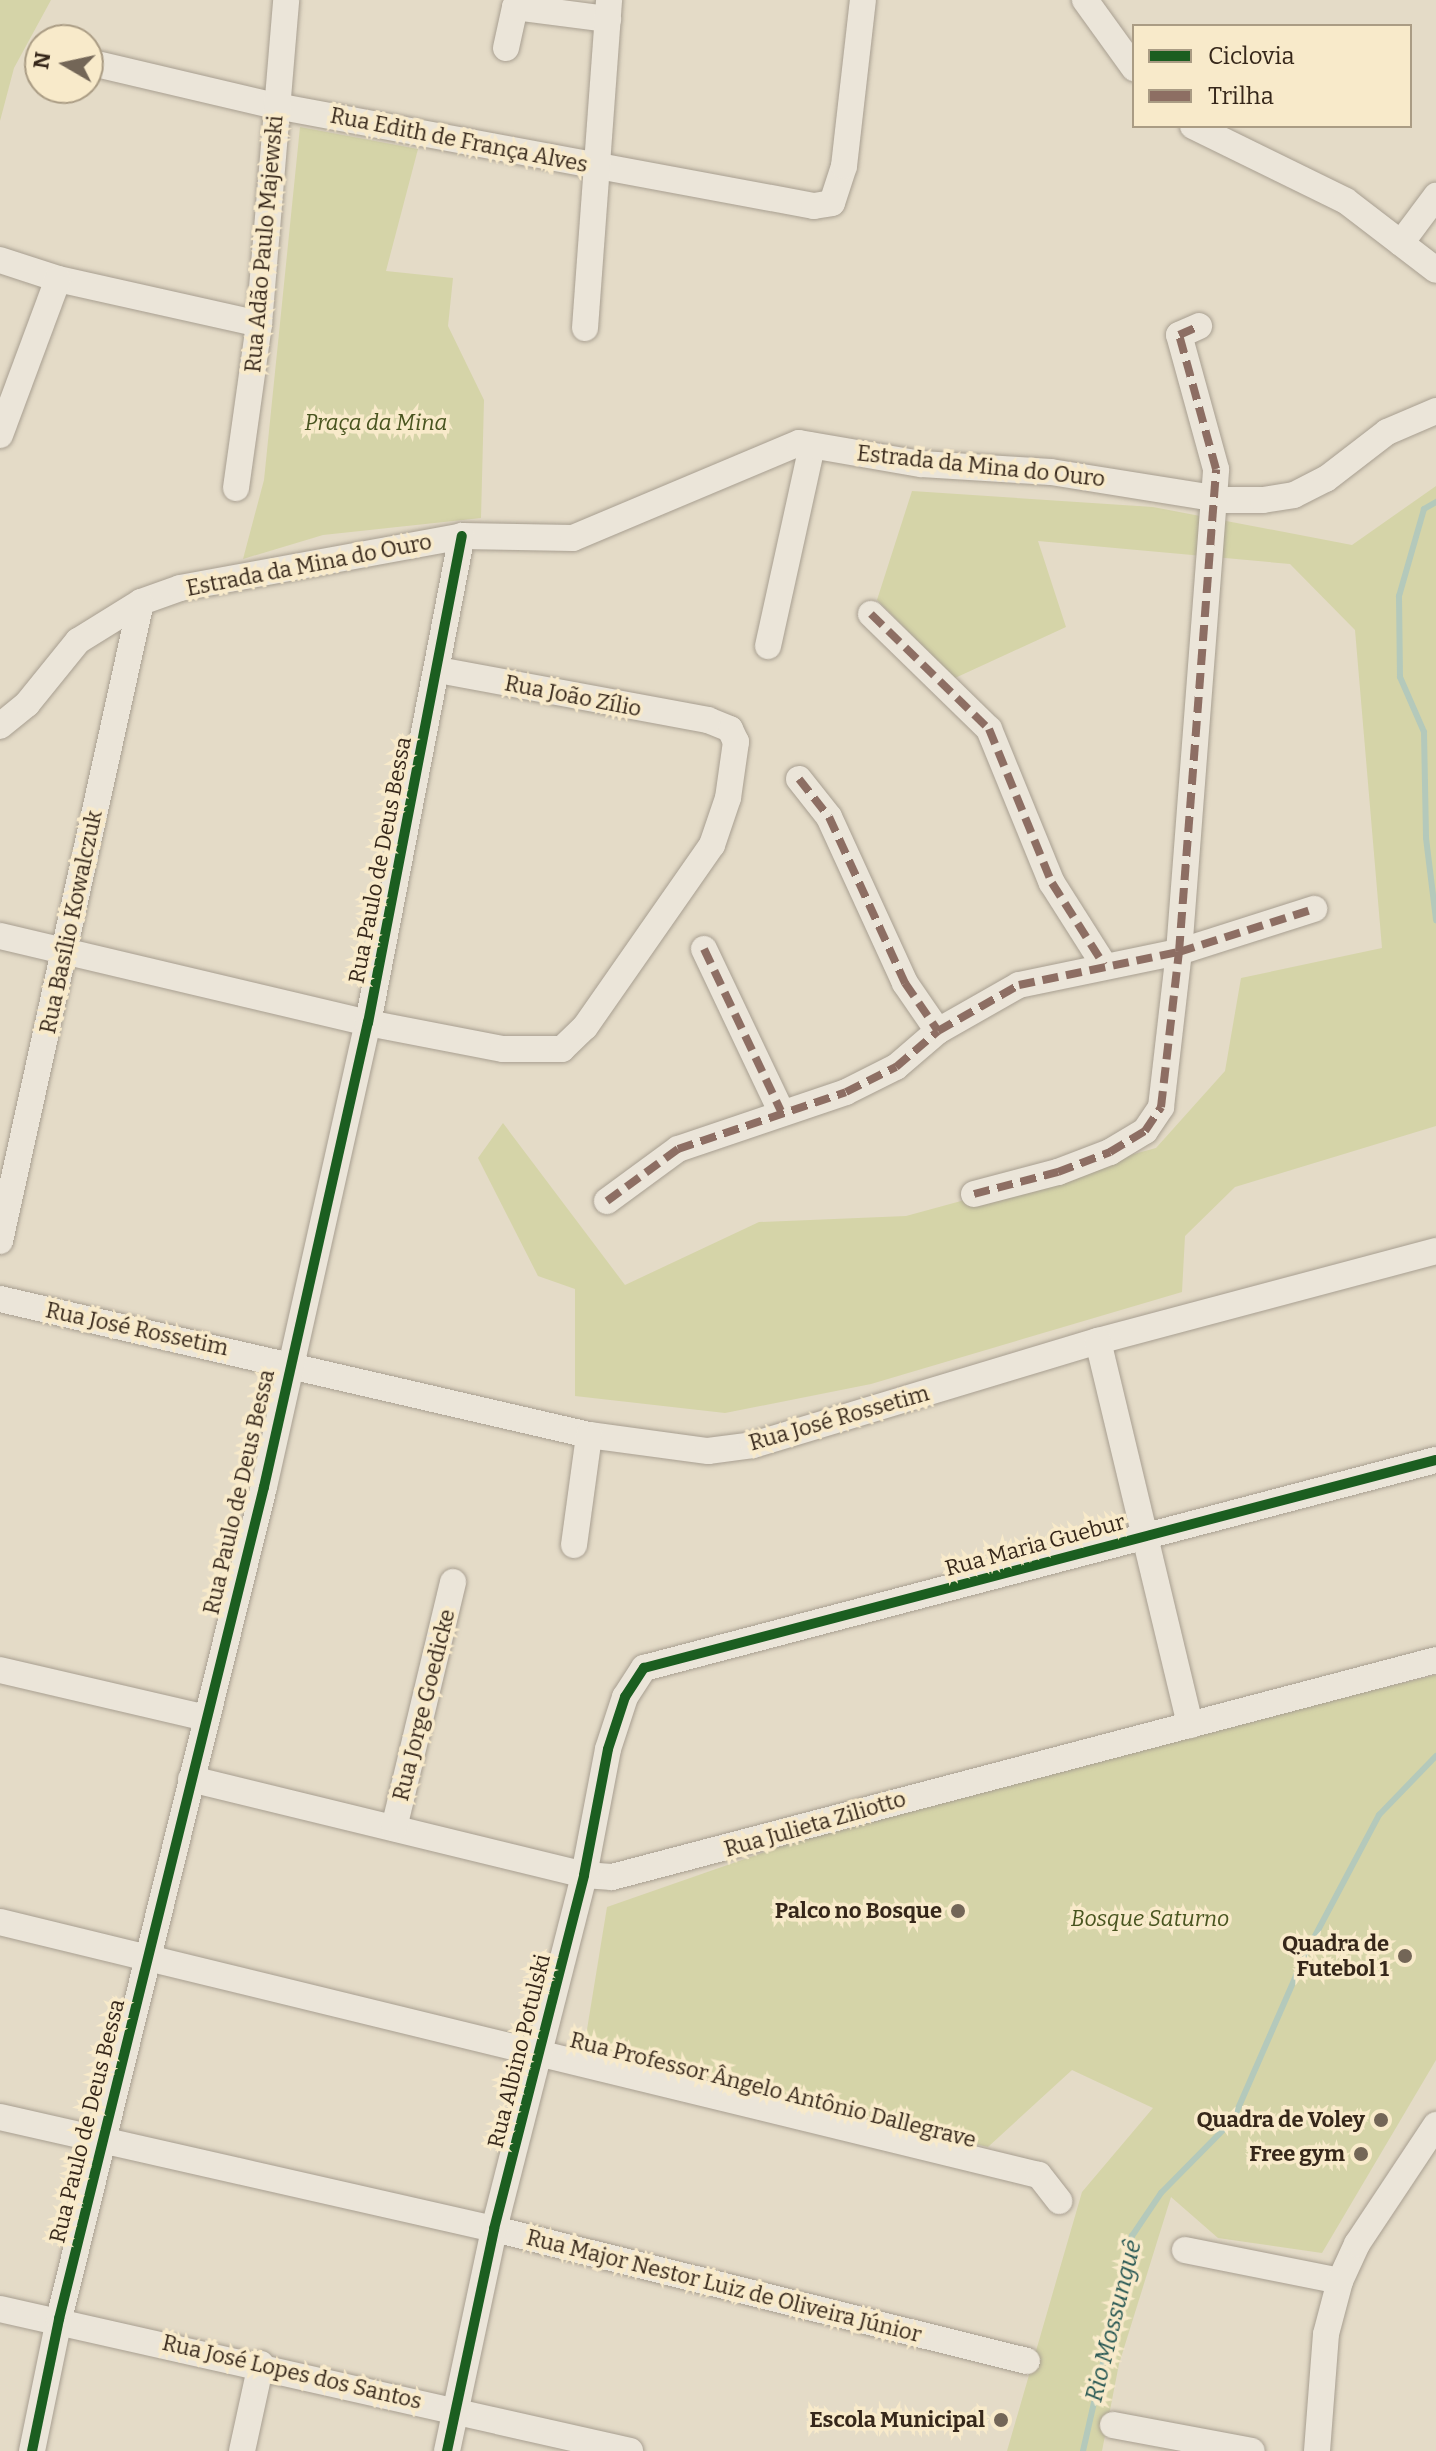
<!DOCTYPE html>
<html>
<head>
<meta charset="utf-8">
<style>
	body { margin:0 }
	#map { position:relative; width:1436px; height:2451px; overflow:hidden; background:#e4dbc7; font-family:Bitter,serif }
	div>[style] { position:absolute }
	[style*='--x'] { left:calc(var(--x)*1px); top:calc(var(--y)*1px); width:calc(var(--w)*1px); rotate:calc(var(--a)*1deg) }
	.green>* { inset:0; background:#d5d4a8 }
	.stream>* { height:6px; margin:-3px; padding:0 3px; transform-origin:3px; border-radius:3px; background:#b4c9bb }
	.roads { filter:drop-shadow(0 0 2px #a89f91) drop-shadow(0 0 2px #a89f91) }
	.minor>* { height:26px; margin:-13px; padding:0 13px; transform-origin:13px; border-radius:13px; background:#ebe5d9 }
	.quiet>* { height:8px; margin-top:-4px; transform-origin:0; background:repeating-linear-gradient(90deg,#8d6e63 0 16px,transparent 0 24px) }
	.cycleway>* { height:10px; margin:-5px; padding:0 5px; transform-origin:5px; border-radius:5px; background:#1b5e20 }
	.dots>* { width:22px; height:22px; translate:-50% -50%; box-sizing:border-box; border:4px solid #f8eaca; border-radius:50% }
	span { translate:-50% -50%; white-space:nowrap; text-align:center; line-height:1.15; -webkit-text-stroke:7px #f8eaca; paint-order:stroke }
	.street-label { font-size:22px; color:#36271a }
	.park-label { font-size:22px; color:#48541f; font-style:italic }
	.poi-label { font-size:22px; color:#36271a; font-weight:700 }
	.right { translate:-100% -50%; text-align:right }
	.water-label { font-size:24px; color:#275753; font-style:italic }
	.legend { position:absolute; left:1132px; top:24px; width:280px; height:104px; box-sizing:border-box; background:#f8eaca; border:2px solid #aa9c84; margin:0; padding:10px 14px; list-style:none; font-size:24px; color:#36271a }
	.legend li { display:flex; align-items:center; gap:16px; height:40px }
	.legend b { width:40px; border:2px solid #aa9c84 }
	.north { position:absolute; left:24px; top:24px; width:80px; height:80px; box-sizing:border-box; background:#f8eaca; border:2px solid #aa9c84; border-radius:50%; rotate:279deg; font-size:22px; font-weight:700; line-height:32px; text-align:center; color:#36271a }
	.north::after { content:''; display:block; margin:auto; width:28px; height:36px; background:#736657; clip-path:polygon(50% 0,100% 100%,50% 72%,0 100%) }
</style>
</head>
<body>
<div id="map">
	<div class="green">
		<div style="clip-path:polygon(0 0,51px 0,14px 68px,0 121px)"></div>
		<div style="clip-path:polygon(300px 127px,418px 149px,386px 271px,453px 278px,448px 326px,484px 400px,481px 518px,323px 535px,243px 559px,264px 480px)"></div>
		<div style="clip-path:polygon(1436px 486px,1436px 1126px,1235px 1187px,1185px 1236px,1182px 1292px,871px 1384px,725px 1413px,575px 1396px,575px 1289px,538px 1276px,478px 1158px,503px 1123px,625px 1285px,759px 1222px,906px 1216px,1156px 1148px,1225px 1071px,1241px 978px,1382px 948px,1355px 630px,1290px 564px,1038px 541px,1066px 627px,955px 678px,877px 600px,912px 491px,1153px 507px,1352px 545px)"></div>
		<div style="clip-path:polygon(1436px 1675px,1436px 2060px,1322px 2253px,1218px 2238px,1171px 2197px,1119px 2364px,1102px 2451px,1007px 2451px,1082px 2192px,1153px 2108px,1072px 2070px,988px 2147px,583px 2054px,607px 1907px,920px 1798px)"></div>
	</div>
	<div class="stream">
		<div style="--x:1436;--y:502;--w:14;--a:150"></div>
		<div style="--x:1424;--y:509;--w:91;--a:106"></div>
		<div style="--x:1399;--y:596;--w:81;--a:89.3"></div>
		<div style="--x:1400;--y:677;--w:60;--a:66.4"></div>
		<div style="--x:1424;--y:732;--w:106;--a:88.9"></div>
		<div style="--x:1426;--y:838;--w:83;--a:83"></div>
		<div style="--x:1083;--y:2451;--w:221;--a:-77.2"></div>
		<div style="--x:1132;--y:2236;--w:52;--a:-56"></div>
		<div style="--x:1161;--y:2193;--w:103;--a:-45.4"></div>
		<div style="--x:1233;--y:2120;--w:184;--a:-66.4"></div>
		<div style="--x:1307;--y:1951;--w:154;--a:-62.1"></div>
		<div style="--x:1379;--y:1815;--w:82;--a:-46"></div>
	</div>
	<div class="roads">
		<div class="minor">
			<div style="--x:1085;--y:0;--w:84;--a:54.2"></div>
			<div style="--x:506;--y:48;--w:42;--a:-77.6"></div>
			<div style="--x:515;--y:7;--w:94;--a:7.4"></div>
			<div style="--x:88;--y:62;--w:193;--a:13.2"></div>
			<div style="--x:276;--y:106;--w:547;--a:10.53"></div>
			<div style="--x:814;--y:206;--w:18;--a:-9"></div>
			<div style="--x:832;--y:203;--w:39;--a:-72"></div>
			<div style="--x:844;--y:166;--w:167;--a:-83.5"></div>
			<div style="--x:1193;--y:126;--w:170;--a:26.1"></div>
			<div style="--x:1346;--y:201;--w:113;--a:37.5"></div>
			<div style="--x:1401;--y:243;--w:59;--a:-53.3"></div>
			<div style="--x:0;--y:260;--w:61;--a:18.1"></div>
			<div style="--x:58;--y:279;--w:206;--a:12.6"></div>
			<div style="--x:585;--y:328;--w:329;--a:-85.8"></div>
			<div style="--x:0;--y:435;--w:166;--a:-69.6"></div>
			<div style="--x:236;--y:488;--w:166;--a:-82"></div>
			<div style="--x:259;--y:324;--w:325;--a:-85.2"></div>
			<div style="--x:871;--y:614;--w:165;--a:44.3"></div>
			<div style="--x:989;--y:729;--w:166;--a:67.8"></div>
			<div style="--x:1052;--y:883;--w:97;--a:57.6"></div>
			<div style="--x:768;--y:646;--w:205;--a:-77.6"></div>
			<div style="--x:0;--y:726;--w:35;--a:-39"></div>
			<div style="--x:27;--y:704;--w:81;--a:-51"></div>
			<div style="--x:78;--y:641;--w:74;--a:-31.8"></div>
			<div style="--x:141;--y:602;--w:41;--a:-19.7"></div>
			<div style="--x:180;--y:588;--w:287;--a:-10.4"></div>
			<div style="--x:462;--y:536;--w:111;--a:1"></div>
			<div style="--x:573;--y:538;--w:245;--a:-22.8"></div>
			<div style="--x:799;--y:443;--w:124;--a:9.8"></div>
			<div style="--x:921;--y:464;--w:130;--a:3.5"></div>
			<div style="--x:1051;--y:472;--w:176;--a:9.1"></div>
			<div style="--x:1225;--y:500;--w:38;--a:0"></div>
			<div style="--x:1263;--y:500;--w:31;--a:-9"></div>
			<div style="--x:1294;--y:495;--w:36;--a:-27"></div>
			<div style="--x:1326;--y:479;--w:77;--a:-37.6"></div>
			<div style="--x:1387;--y:432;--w:53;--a:-23.2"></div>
			<div style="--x:799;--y:779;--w:48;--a:51.7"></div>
			<div style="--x:829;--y:817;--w:183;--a:65.4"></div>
			<div style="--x:905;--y:983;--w:58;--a:55.5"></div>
			<div style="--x:0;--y:936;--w:378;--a:13.3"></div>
			<div style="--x:368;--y:1023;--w:137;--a:10.9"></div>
			<div style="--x:503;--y:1049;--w:59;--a:0"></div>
			<div style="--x:562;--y:1049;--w:32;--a:-44"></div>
			<div style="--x:585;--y:1027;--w:222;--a:-55.1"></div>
			<div style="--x:712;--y:845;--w:50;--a:-71.2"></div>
			<div style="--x:728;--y:798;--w:57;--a:-81.9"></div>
			<div style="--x:736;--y:742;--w:14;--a:-115"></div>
			<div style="--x:730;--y:729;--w:24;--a:-158"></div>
			<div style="--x:708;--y:720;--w:275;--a:-169.5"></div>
			<div style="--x:704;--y:949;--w:179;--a:64.6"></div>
			<div style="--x:974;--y:1194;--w:87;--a:-14.7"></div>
			<div style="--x:1058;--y:1172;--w:56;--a:-21"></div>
			<div style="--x:1110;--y:1152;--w:41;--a:-31"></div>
			<div style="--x:1145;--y:1131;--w:29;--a:-56"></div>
			<div style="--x:1161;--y:1107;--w:156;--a:-83.4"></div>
			<div style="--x:1179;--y:952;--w:484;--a:-85.6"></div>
			<div style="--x:1216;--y:469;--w:139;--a:-105.4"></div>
			<div style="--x:1179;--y:335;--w:22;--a:-24"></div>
			<div style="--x:607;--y:1201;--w:88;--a:-36.2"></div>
			<div style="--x:678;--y:1149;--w:177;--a:-18.7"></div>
			<div style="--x:846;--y:1092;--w:56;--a:-26.6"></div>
			<div style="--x:896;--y:1067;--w:55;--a:-40.6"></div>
			<div style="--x:938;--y:1031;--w:93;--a:-29.6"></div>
			<div style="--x:1019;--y:985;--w:163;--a:-11.7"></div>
			<div style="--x:1179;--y:952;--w:142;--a:-17.7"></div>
			<div style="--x:0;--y:1241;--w:654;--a:-77.56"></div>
			<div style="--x:0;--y:1299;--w:604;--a:13"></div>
			<div style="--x:589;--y:1435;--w:120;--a:7.7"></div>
			<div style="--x:708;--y:1451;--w:45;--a:-7.6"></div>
			<div style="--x:753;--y:1445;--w:360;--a:-16.8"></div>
			<div style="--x:1098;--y:1341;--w:350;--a:-14.9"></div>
			<div style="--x:1098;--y:1341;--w:395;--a:76.5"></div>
			<div style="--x:574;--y:1545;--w:111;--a:-82.2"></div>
			<div style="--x:0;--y:1670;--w:212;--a:13.1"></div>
			<div style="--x:191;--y:1779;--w:405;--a:13.7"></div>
			<div style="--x:584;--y:1875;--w:28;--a:4"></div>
			<div style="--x:612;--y:1877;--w:852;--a:-14.75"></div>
			<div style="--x:394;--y:1828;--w:253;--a:-76.5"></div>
			<div style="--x:0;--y:1922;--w:1069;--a:13.69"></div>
			<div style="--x:1039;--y:2175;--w:33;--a:52"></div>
			<div style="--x:0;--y:2117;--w:507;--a:12.77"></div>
			<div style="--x:494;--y:2229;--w:549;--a:13.91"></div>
			<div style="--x:1185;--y:2250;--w:158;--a:11.3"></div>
			<div style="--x:0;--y:2309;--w:646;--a:12.7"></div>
			<div style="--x:1113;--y:2425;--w:141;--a:10.6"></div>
			<div style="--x:32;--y:2451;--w:135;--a:-78.4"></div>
			<div style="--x:59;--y:2319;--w:857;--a:-76.16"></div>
			<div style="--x:264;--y:1487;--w:476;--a:-77.4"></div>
			<div style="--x:368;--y:1023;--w:496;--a:-79.1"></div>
			<div style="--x:242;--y:2451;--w:89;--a:-77.7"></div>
			<div style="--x:447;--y:2451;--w:227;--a:-78"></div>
			<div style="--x:494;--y:2229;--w:365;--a:-75.7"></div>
			<div style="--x:584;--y:1875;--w:128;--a:-79.2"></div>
			<div style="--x:608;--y:1749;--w:55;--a:-71.9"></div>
			<div style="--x:625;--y:1697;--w:35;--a:-57"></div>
			<div style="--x:644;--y:1668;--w:819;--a:-14.72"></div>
			<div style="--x:1317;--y:2451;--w:117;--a:-85.6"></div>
			<div style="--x:1326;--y:2334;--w:55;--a:-75.2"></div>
			<div style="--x:1340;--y:2281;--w:41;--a:-65.3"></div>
			<div style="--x:1357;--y:2244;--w:143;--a:-56.4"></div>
		</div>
	</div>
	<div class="quiet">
		<div style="--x:871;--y:614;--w:165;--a:44.3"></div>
		<div style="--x:989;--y:729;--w:166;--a:67.8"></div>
		<div style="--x:1052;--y:883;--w:97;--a:57.6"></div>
		<div style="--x:799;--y:779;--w:48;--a:51.7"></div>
		<div style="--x:829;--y:817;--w:183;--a:65.4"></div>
		<div style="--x:905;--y:983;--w:58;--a:55.5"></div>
		<div style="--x:704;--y:949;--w:179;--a:64.6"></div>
		<div style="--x:974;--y:1194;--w:87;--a:-14.7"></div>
		<div style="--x:1058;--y:1172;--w:56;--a:-21"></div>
		<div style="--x:1110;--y:1152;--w:41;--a:-31"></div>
		<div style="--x:1145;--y:1131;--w:29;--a:-56"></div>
		<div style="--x:1161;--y:1107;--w:156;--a:-83.4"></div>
		<div style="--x:1179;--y:952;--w:484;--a:-85.6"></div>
		<div style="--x:1216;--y:469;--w:139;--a:-105.4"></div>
		<div style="--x:1179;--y:335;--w:22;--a:-24"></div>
		<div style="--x:607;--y:1201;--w:88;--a:-36.2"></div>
		<div style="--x:678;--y:1149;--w:177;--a:-18.7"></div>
		<div style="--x:846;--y:1092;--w:56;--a:-26.6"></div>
		<div style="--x:896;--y:1067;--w:55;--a:-40.6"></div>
		<div style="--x:938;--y:1031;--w:93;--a:-29.6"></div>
		<div style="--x:1019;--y:985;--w:163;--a:-11.7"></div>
		<div style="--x:1179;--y:952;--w:142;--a:-17.7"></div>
	</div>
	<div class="cycleway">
		<div style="--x:32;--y:2451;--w:135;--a:-78.4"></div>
		<div style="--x:59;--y:2319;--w:857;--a:-76.16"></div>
		<div style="--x:264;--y:1487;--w:476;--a:-77.4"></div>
		<div style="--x:368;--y:1023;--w:496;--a:-79.1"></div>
		<div style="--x:447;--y:2451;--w:227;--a:-78"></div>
		<div style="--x:494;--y:2229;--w:365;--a:-75.7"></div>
		<div style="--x:584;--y:1875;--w:128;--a:-79.2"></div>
		<div style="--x:608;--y:1749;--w:55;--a:-71.9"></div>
		<div style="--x:625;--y:1697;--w:35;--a:-57"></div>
		<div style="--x:644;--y:1668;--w:819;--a:-14.72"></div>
	</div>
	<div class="dots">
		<div style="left:958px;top:1911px;background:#736657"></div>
		<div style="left:1405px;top:1956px;background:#736657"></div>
		<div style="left:1381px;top:2120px;background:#736657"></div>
		<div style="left:1361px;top:2154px;background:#736657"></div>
		<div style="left:1001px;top:2420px;background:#736657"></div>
	</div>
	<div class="street-label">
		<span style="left:459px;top:140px;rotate:11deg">Rua Edith de França Alves</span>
		<span style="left:264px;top:244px;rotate:-85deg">Rua Adão Paulo Majewski</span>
		<span style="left:981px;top:466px;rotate:6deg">Estrada da Mina do Ouro</span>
		<span style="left:309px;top:565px;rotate:-11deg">Estrada da Mina do Ouro</span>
		<span style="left:573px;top:696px;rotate:11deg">Rua João Zílio</span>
		<span style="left:380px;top:860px;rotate:-79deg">Rua Paulo de Deus Bessa</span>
		<span style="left:71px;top:922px;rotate:-78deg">Rua Basílio Kowalczuk</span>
		<span style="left:137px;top:1329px;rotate:12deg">Rua José Rossetim</span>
		<span style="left:839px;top:1418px;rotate:-16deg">Rua José Rossetim</span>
		<span style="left:239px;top:1492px;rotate:-77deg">Rua Paulo de Deus Bessa</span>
		<span style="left:1035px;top:1545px;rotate:-15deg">Rua Maria Guebur</span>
		<span style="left:424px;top:1705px;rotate:-76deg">Rua Jorge Goedicke</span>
		<span style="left:815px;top:1824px;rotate:-16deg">Rua Julieta Ziliotto</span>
		<span style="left:519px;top:2051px;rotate:-76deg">Rua Albino Potulski</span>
		<span style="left:773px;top:2090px;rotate:14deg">Rua Professor Ângelo Antônio Dallegrave</span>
		<span style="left:87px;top:2121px;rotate:-76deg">Rua Paulo de Deus Bessa</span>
		<span style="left:724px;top:2286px;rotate:14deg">Rua Major Nestor Luiz de Oliveira Júnior</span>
		<span style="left:292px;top:2372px;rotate:13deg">Rua José Lopes dos Santos</span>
	</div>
	<div class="park-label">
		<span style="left:376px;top:423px">Praça da Mina</span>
		<span style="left:1150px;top:1919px">Bosque Saturno</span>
	</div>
	<div class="poi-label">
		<span class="right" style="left:942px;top:1911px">Palco no Bosque</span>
		<span class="right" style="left:1389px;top:1956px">Quadra de<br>Futebol 1</span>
		<span class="right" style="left:1365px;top:2120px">Quadra de Voley</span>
		<span class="right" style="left:1345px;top:2154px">Free gym</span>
		<span class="right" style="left:985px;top:2420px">Escola Municipal</span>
	</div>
	<div class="water-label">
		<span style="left:1114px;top:2321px;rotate:-76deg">Rio Mossunguê</span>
	</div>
	<ul class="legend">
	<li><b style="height:10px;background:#1b5e20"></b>Ciclovia</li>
	<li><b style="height:10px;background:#8d6e63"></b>Trilha</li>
	</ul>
	<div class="north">N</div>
</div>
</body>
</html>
